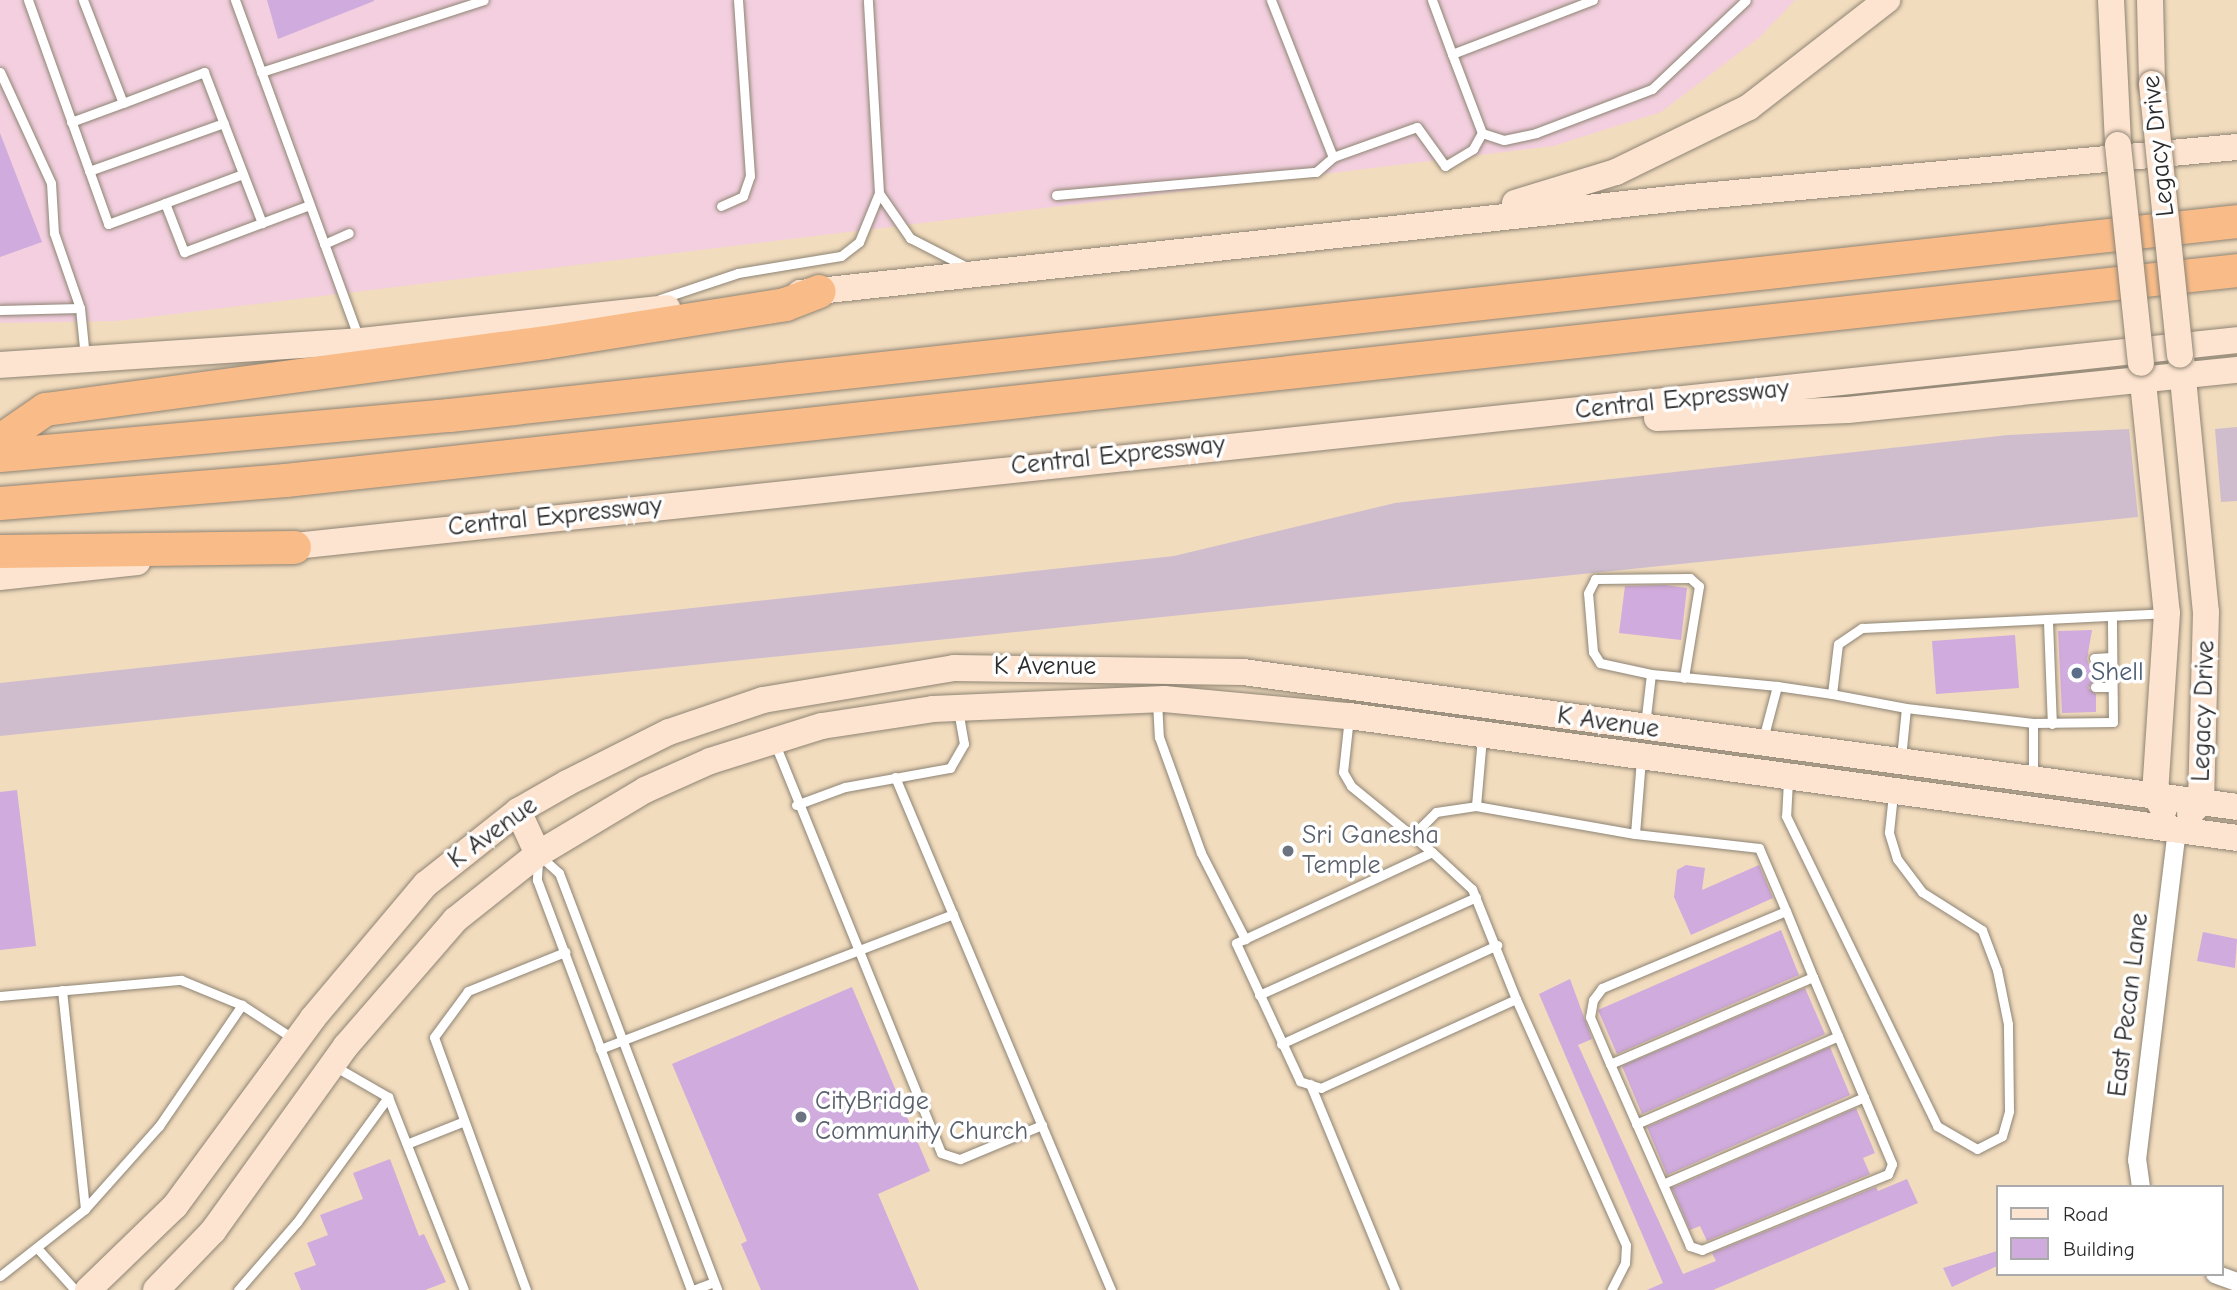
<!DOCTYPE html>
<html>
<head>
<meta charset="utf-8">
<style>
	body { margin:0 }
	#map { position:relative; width:2237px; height:1290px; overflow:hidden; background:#f2dcbe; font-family:"Comic Neue",sans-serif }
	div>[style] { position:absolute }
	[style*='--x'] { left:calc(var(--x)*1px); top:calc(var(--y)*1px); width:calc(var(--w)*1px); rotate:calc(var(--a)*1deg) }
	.built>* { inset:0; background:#f3cfdf }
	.industrial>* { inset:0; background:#cfbdce }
	.building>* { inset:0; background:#d0abdd }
	.roads { filter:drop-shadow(0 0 2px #8e8474) drop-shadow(0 0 2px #8e8474) }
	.service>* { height:9px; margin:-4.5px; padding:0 4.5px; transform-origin:4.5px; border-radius:4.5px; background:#fff }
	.minor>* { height:18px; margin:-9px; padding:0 9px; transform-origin:9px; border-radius:9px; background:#fff }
	.secondary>* { height:26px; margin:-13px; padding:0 13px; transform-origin:13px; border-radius:13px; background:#fde4d0 }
	.motorway>* { height:33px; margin:-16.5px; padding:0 16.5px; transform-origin:16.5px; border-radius:16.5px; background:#f9bc89 }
	.bridges { filter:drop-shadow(0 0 2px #8e8474) drop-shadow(0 0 2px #8e8474) }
	.secondary-bridge>* { height:26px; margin:-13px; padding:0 13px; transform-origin:13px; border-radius:13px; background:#fde4d0 }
	.dots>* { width:19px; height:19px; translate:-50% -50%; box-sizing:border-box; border:4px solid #fff; border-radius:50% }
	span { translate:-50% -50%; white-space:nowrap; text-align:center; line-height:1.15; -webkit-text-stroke:7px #fff; paint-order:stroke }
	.street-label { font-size:26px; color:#2b2b2b }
	.service-label { font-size:26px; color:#4e5e75 }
	.left { translate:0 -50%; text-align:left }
	.worship-label { font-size:26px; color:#5b616d }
	.legend { position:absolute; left:1996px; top:1185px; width:228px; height:91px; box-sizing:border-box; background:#fff; border:2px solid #aaa; margin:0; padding:9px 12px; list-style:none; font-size:21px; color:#2b2b2b }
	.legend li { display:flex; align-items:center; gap:14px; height:35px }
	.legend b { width:35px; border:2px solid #aaa }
</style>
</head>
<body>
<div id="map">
	<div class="built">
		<div style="clip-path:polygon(0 0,1795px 0,1760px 37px,1661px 112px,1553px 146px,117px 321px,0 323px)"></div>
	</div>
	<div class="industrial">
		<div style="clip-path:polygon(2237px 427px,2237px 501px,2221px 502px,2215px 429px)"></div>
		<div style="clip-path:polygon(2129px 429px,2138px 517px,0 736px,0 683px,1174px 556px,1395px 503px,2008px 435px)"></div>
	</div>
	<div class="building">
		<div style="clip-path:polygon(267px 0,374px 0,374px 1px,278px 39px)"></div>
		<div style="clip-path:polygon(0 133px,42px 242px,0 257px)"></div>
		<div style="clip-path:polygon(1665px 585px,1687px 588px,1681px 640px,1619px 633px,1625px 586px)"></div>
		<div style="clip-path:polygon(2092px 630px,2087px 659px,2095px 680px,2088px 688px,2096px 694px,2096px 712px,2062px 713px,2058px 631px)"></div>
		<div style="clip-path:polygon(2015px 635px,2019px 688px,1936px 694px,1932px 641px)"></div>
		<div style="clip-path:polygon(17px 790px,36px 946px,0 950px,0 792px)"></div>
		<div style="clip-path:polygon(1686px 865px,1705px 868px,1702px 890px,1759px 865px,1773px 898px,1691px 935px,1674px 897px,1677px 870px)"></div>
		<div style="clip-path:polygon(1781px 930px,1799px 975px,1617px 1054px,1598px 1010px)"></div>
		<div style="clip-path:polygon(2203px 932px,2237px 939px,2235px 968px,2197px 961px)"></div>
		<div style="clip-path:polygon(1570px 979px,1592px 1039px,1578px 1045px,1683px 1274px,1716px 1261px,1712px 1253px,1876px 1187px,1878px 1191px,1907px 1179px,1918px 1203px,1713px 1290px,1647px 1290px,1663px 1283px,1539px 994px)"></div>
		<div style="clip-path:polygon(852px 987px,930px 1171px,878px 1194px,919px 1290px,761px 1290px,741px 1244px,747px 1241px,672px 1064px)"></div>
		<div style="clip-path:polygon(1805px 988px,1825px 1034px,1642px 1114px,1622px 1066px)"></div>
		<div style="clip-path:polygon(1830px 1047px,1850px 1095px,1667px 1175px,1647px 1127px)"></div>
		<div style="clip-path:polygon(1856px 1108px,1875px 1153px,1863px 1158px,1870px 1174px,1707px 1241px,1700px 1226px,1690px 1230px,1672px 1188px)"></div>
		<div style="clip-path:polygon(390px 1159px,419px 1236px,424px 1234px,446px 1282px,425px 1290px,301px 1290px,294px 1273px,316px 1265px,307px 1243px,328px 1235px,320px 1215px,363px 1199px,353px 1173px)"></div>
		<div style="clip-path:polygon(1997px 1251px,1997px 1266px,1952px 1287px,1943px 1268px)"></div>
	</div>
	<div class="roads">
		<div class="service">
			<div style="--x:28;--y:0;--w:238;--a:70.3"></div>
			<div style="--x:108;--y:224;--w:61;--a:-20.2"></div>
			<div style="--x:165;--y:203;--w:53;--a:68.8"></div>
			<div style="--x:184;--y:252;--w:134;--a:-20.5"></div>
			<div style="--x:83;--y:0;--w:110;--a:68.8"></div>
			<div style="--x:123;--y:103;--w:87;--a:-20.9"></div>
			<div style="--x:204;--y:72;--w:162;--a:69"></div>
			<div style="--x:235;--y:0;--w:361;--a:69.9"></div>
			<div style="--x:1271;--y:0;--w:169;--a:68.5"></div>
			<div style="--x:1333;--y:157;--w:89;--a:-19.7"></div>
			<div style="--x:1417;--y:127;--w:48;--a:54.3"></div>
			<div style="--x:1445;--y:166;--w:33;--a:-31"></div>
			<div style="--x:1473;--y:149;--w:18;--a:-61"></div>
			<div style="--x:1482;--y:133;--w:85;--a:-110.8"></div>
			<div style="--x:1432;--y:0;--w:58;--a:69.7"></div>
			<div style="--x:1452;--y:54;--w:151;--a:-21"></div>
			<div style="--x:0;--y:72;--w:122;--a:65.3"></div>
			<div style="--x:51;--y:183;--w:50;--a:86.6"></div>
			<div style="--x:54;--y:233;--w:79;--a:70.9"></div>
			<div style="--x:80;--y:308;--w:49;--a:84.2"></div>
			<div style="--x:261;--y:72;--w:234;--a:-17.9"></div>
			<div style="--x:71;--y:122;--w:55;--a:-20.1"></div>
			<div style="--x:1482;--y:133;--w:23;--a:18"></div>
			<div style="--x:1504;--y:140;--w:33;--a:-12"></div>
			<div style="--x:1536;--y:133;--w:124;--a:-20.8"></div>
			<div style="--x:1652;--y:89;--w:129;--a:-43.4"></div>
			<div style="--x:89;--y:171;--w:143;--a:-19.6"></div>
			<div style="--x:879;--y:193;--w:55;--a:55.4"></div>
			<div style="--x:910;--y:238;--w:62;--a:27"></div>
			<div style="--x:1056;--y:195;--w:261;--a:-5.1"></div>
			<div style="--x:1316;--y:172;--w:23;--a:-41"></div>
			<div style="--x:165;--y:203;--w:83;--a:-20.4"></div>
			<div style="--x:721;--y:206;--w:24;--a:-24"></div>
			<div style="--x:743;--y:196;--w:21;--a:-71"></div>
			<div style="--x:750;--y:176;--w:176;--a:-93.9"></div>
			<div style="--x:324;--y:244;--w:27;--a:-24"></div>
			<div style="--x:660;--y:299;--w:82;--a:-18.4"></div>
			<div style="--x:738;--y:273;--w:104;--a:-9.4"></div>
			<div style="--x:841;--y:256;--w:23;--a:-38"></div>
			<div style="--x:859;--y:242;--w:53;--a:-67.8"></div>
			<div style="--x:879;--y:193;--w:193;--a:-93.3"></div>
			<div style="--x:0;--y:310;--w:80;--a:-1.4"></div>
			<div style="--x:2048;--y:622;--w:102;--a:87.8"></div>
			<div style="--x:2094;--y:658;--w:18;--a:-3"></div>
			<div style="--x:1651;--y:674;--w:52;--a:-167.8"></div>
			<div style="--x:1600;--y:663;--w:13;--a:-122"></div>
			<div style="--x:1593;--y:652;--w:59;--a:-94.8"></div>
			<div style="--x:1588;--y:593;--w:16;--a:-63"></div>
			<div style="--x:1595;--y:579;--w:95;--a:-0.6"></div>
			<div style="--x:1690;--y:578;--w:12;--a:42"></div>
			<div style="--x:1699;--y:586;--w:93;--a:99.3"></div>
			<div style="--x:2095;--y:687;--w:17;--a:0"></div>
			<div style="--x:1157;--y:701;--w:36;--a:87"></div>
			<div style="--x:1159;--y:737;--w:123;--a:70.1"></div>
			<div style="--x:1201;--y:853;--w:97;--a:62.9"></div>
			<div style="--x:1906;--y:708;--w:128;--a:6.7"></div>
			<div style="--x:2033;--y:723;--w:55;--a:90"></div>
			<div style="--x:1349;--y:717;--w:55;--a:96.2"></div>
			<div style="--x:1343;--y:772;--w:16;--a:60"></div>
			<div style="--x:1351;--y:786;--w:104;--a:39.2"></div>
			<div style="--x:1432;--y:852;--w:54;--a:42.8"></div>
			<div style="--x:1472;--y:889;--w:118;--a:68.2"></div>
			<div style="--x:1516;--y:999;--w:214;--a:155.5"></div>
			<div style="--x:1321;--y:1088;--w:22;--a:-162"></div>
			<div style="--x:1300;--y:1081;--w:152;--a:-114.9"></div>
			<div style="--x:1236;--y:943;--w:216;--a:-24.9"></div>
			<div style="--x:2033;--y:723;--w:80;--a:-0.7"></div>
			<div style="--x:2113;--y:722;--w:103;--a:-90.6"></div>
			<div style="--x:1645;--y:725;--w:51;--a:-83.3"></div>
			<div style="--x:1651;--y:674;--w:127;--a:5.4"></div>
			<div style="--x:1482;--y:737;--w:69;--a:95"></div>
			<div style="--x:1476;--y:806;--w:161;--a:10"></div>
			<div style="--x:1763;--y:739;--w:55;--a:-75.2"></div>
			<div style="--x:1777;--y:686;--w:56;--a:8.3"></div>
			<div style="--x:775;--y:744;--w:441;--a:67.9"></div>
			<div style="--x:941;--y:1153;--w:20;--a:18"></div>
			<div style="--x:960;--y:1159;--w:89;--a:-22.5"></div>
			<div style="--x:1901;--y:758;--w:50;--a:-84.3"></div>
			<div style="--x:1906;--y:708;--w:75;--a:-169.3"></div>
			<div style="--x:1832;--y:694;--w:50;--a:-83.2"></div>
			<div style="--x:1838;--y:644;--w:29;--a:-34"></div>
			<div style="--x:1862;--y:628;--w:303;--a:-2.8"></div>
			<div style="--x:1641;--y:759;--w:75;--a:94.6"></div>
			<div style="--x:1635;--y:834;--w:125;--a:6.4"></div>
			<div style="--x:1759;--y:848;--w:69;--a:66.8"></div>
			<div style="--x:1786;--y:911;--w:71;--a:67.8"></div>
			<div style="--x:1813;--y:977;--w:64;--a:67"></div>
			<div style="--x:1838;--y:1036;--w:139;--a:67.1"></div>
			<div style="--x:1892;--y:1164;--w:11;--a:112"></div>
			<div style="--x:1888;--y:1174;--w:201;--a:157.8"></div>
			<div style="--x:1702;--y:1250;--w:13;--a:-162"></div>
			<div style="--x:1690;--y:1246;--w:199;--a:-113.7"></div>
			<div style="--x:1610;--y:1064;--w:51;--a:-113.1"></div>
			<div style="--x:1590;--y:1017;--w:17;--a:-80"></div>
			<div style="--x:1593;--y:1000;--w:15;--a:-53"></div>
			<div style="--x:1602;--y:988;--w:199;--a:-22.7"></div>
			<div style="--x:895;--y:777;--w:557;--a:67.17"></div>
			<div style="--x:1788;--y:780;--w:36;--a:93"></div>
			<div style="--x:1786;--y:816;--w:345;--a:64"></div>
			<div style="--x:1937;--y:1126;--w:46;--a:29.9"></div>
			<div style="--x:1977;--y:1149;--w:28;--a:-27"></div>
			<div style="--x:2002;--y:1136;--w:26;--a:-74"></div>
			<div style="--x:2009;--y:1111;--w:87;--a:-90.7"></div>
			<div style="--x:2008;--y:1024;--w:55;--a:-101.5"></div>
			<div style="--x:1997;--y:970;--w:43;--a:-110.6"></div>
			<div style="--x:1982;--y:930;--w:71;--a:-147.7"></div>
			<div style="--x:1922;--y:892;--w:41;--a:-127.1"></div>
			<div style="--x:1897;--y:859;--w:28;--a:-107"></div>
			<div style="--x:1889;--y:832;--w:39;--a:-84"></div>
			<div style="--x:796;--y:805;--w:52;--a:-20.2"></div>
			<div style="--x:845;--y:787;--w:107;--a:-10.3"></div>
			<div style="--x:950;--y:768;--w:28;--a:-60"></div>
			<div style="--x:964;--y:744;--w:34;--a:-100"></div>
			<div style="--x:1412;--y:836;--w:34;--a:-45"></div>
			<div style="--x:1436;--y:812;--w:40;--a:-8.5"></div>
			<div style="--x:539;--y:855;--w:27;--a:42"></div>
			<div style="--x:559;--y:873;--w:446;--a:69.2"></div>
			<div style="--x:538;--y:859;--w:21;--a:93"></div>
			<div style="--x:537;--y:880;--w:438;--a:69.4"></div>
			<div style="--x:62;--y:990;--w:220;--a:84"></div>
			<div style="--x:1259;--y:995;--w:238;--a:-24.3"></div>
			<div style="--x:0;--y:996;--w:182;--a:-5.1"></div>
			<div style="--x:181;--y:980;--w:66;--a:22.3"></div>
			<div style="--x:242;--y:1005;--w:62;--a:33.2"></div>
			<div style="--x:1516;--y:999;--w:269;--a:65.9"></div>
			<div style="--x:1626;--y:1245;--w:18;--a:93"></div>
			<div style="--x:1625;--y:1263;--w:30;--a:117"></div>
			<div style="--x:1281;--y:1044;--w:238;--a:-24.6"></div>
			<div style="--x:600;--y:1049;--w:378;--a:-20.9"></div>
			<div style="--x:1610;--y:1064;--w:221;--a:-23.2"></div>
			<div style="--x:336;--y:1067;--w:60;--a:30"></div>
			<div style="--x:388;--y:1097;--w:207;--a:68.5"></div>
			<div style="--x:1310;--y:1084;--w:223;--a:67.6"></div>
			<div style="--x:1636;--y:1124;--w:220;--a:-23.5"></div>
			<div style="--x:409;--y:1143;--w:57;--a:-21.6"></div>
			<div style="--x:1663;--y:1184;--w:219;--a:-23.4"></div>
			<div style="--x:38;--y:1249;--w:55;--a:47.9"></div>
			<div style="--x:0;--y:1276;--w:108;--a:-38.2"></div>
			<div style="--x:85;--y:1209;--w:111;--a:-48.3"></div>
			<div style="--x:159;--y:1126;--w:147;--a:-55.6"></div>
			<div style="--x:238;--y:1290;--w:90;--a:-49.1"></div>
			<div style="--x:297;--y:1222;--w:155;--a:-53.9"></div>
			<div style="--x:526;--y:1290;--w:269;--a:-110"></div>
			<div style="--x:434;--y:1037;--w:57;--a:-53.5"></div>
			<div style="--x:468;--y:991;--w:105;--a:-21.9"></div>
			<div style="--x:693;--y:1290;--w:22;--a:-21"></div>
		</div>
		<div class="minor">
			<div style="--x:2141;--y:1187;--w:27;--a:-98"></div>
			<div style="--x:2137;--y:1160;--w:333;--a:-83.1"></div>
			<div style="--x:2215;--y:1274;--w:23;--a:20"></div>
		</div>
		<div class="secondary">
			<div style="--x:2111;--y:0;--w:145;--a:87.2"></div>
			<div style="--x:2150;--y:0;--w:84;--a:88.6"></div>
			<div style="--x:1515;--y:203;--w:106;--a:-17.1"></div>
			<div style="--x:1616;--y:172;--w:148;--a:-26"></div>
			<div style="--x:1749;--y:107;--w:175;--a:-37.8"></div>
			<div style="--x:800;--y:293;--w:885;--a:-6.16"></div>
			<div style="--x:1680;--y:198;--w:559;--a:-5.23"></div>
			<div style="--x:2181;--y:358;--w:255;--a:84.4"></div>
			<div style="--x:2206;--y:612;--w:190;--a:91.5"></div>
			<div style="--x:2201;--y:802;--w:16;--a:133"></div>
			<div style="--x:2141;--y:363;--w:251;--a:84.1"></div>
			<div style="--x:2167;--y:613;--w:182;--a:93.8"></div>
			<div style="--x:2155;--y:795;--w:17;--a:59"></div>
			<div style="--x:0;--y:365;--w:361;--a:-3.8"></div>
			<div style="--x:360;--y:341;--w:309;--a:-6.1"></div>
			<div style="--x:1657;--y:418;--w:191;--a:-2.4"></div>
			<div style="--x:1848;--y:410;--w:391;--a:-5.9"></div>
			<div style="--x:276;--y:548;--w:1972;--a:-6.05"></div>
			<div style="--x:0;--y:577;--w:138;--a:-6.2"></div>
			<div style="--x:518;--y:811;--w:47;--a:65.1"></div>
			<div style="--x:88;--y:1290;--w:121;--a:-44"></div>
			<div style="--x:175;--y:1206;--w:233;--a:-53.7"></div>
			<div style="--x:313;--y:1018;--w:175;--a:-49.9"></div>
			<div style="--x:426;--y:884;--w:117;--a:-38.4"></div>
			<div style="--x:518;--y:811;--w:56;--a:-29.7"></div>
			<div style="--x:567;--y:783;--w:114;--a:-26.6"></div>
			<div style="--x:669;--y:732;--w:99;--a:-18.8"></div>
			<div style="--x:763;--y:700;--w:194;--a:-9.5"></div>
			<div style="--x:954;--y:668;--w:289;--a:0.8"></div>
			<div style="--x:1243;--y:672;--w:1003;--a:7.73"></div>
			<div style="--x:156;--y:1290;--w:82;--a:-46"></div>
			<div style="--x:213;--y:1231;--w:228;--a:-54.3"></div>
			<div style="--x:346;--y:1046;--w:167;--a:-49.1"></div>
			<div style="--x:455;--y:920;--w:106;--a:-38.5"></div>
			<div style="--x:538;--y:854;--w:125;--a:-30.9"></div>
			<div style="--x:645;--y:790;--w:71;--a:-24"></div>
			<div style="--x:710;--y:761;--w:117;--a:-17.4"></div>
			<div style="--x:822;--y:726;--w:112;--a:-8.7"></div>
			<div style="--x:933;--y:709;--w:231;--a:-2.5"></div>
			<div style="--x:1164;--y:699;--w:186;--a:5.3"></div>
			<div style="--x:1349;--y:716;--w:896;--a:7.82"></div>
		</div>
		<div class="motorway">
			<div style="--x:0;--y:440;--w:55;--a:-34.6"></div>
			<div style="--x:45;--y:409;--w:505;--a:-7.62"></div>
			<div style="--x:546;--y:342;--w:242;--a:-9"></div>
			<div style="--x:785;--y:304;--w:36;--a:-21"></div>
			<div style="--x:0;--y:455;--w:451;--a:-5.1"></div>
			<div style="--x:449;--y:415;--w:1798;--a:-6.19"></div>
			<div style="--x:0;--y:503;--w:286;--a:-4.6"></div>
			<div style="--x:285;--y:480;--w:1963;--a:-6.14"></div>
			<div style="--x:0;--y:551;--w:294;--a:-0.8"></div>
		</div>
	</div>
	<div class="bridges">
		<div class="secondary-bridge">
			<div style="--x:2152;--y:84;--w:272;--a:84.1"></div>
			<div style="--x:2118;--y:145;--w:219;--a:84"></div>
		</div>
	</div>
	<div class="dots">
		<div style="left:2077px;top:673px;background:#5c6f8a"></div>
		<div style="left:1288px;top:851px;background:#6b7280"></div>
		<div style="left:801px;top:1117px;background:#6b7280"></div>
	</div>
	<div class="street-label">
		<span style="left:2159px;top:146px;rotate:-96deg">Legacy Drive</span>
		<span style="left:1682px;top:400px;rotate:-6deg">Central Expressway</span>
		<span style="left:1118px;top:456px;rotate:-6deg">Central Expressway</span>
		<span style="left:555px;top:517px;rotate:-6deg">Central Expressway</span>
		<span style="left:1045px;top:667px">K Avenue</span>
		<span style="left:2204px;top:711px;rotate:-88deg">Legacy Drive</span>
		<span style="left:1608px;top:723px;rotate:8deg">K Avenue</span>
		<span style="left:493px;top:833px;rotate:-36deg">K Avenue</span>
		<span style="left:2129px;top:1005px;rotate:-83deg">East Pecan Lane</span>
	</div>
	<div class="service-label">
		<span class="left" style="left:2091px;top:673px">Shell</span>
	</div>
	<div class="worship-label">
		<span class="left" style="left:1302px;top:851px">Sri Ganesha<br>Temple</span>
		<span class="left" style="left:815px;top:1117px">CityBridge<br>Community Church</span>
	</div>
	<ul class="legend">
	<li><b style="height:9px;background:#fde4d0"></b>Road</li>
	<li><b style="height:19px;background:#d0abdd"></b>Building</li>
	</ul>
</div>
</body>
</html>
